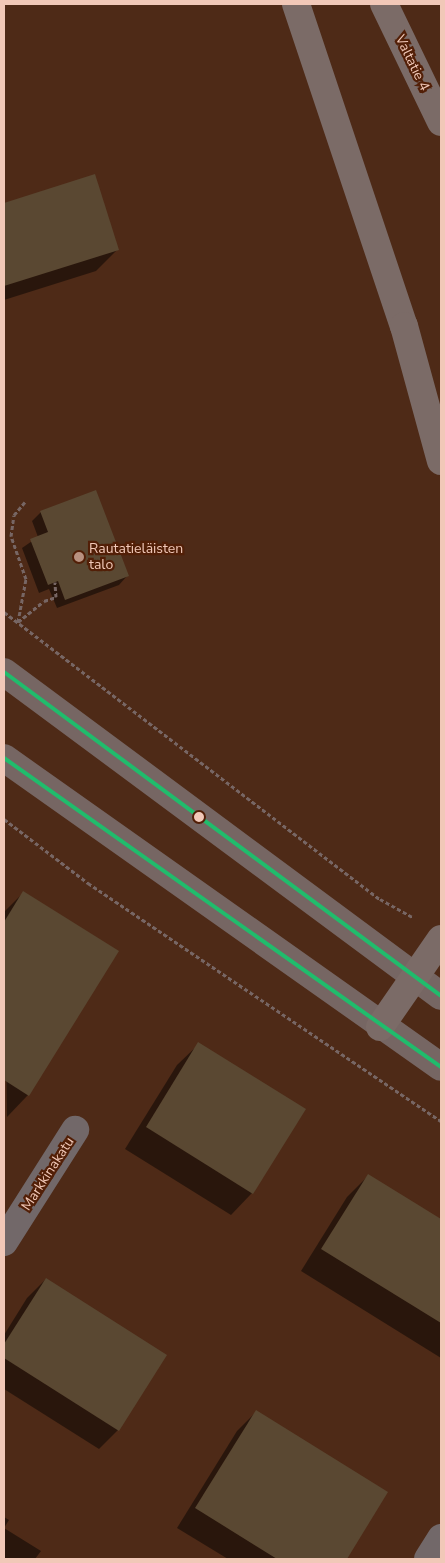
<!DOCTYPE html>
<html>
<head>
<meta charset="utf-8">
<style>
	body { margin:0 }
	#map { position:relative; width:445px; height:1563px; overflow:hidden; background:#4e2a17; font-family:"Nunito Sans",sans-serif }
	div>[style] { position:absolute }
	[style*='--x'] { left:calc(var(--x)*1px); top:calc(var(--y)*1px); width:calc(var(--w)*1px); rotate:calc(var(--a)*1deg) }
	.shadow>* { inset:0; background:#0007 }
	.building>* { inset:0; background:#5a4832 }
	.path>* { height:3px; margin-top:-1.5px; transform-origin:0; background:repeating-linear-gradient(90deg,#776664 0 4px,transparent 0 6.5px) }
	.street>* { height:28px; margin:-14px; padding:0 14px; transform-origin:14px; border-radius:14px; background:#726869 }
	.primary>* { height:28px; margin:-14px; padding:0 14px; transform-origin:14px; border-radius:14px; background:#766663 }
	.highway>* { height:28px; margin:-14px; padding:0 14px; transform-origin:14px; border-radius:14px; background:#7b6b67 }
	.bus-1>* { height:4px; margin:-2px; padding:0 2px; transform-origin:2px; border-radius:2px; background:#20bc6c }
	.dots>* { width:14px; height:14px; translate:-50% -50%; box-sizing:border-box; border:2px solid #521f07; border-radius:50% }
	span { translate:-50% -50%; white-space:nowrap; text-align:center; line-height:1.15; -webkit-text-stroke:4.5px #521f07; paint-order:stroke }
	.street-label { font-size:14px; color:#f1c8b8 }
	.poi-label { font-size:14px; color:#f1c8b8 }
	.left { translate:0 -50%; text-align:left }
	.frame { position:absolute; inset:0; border:5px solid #f1c8b8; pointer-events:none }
</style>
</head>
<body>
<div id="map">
	<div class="shadow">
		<div style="clip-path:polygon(94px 176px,117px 250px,96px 271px,4px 300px,4px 204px)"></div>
		<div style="clip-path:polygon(41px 512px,127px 576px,119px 585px,57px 608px,49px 589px,39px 593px,22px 548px,38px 537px,32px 521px)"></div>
		<div style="clip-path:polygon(23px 893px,28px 1095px,7px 1117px,4px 912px)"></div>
		<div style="clip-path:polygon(199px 1044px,252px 1193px,231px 1215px,125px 1149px,177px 1065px)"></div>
		<div style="clip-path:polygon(368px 1176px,441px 1221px,441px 1358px,301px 1271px,347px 1197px)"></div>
		<div style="clip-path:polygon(46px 1279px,165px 1355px,118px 1430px,99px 1449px,4px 1389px,4px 1335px,27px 1298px)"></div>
		<div style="clip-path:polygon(256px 1412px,386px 1493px,345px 1559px,228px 1559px,177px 1528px,237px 1431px)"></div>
		<div style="clip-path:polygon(4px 1517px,9px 1520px,4px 1528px,41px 1551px,35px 1559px,4px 1559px)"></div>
	</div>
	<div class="building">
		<div style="clip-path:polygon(95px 174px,119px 250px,4px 286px,4px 203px)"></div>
		<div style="clip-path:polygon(96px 490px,129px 576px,65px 600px,58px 581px,48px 585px,30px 539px,48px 532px,40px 511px)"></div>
		<div style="clip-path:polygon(23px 891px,119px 951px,29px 1096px,4px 1080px,4px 922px)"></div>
		<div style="clip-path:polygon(198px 1042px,306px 1109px,253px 1194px,146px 1127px)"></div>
		<div style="clip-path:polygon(368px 1174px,441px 1219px,441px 1323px,321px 1249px)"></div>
		<div style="clip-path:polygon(46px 1278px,167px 1355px,119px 1431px,4px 1358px,4px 1344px)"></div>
		<div style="clip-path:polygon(256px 1410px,388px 1492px,347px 1559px,277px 1559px,195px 1508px)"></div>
	</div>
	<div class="path">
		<div style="--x:4;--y:612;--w:473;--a:37.4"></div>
		<div style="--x:380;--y:899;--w:37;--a:29"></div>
		<div style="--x:18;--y:622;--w:44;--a:-79.5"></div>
		<div style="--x:26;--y:579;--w:46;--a:-109.2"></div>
		<div style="--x:11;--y:536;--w:21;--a:-82"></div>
		<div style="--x:14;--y:515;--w:17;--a:-50"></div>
		<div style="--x:18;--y:622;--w:33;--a:-39"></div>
		<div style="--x:44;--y:601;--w:13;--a:-18"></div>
		<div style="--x:56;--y:597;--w:15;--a:-94"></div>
		<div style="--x:4;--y:819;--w:106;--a:37.3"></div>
		<div style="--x:88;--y:883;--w:426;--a:34"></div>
	</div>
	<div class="street">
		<div style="--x:4;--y:1242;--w:133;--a:-57.6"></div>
		<div style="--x:428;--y:1559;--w:25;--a:-58"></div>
	</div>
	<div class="primary">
		<div style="--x:4;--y:672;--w:544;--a:36.55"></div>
		<div style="--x:4;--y:758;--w:535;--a:35.26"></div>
	</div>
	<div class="highway">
		<div style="--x:296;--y:4;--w:340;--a:71.5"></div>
		<div style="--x:404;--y:326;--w:140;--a:74.7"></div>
		<div style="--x:384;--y:4;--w:131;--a:64.2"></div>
		<div style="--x:380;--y:1027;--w:107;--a:-55.3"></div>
	</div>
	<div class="bus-1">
		<div style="--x:4;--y:672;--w:544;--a:36.55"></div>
		<div style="--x:4;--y:758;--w:535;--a:35.26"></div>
	</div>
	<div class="dots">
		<div style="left:79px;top:557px;background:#b89180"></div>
		<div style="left:199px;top:817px;background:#f1c8b8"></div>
	</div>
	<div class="street-label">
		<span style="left:412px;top:63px;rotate:64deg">Valtatie 4</span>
		<span style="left:48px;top:1174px;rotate:-57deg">Markkinakatu</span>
	</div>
	<div class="poi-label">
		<span class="left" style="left:89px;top:557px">Rautatieläisten<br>talo</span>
	</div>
	<div class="frame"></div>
</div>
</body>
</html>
